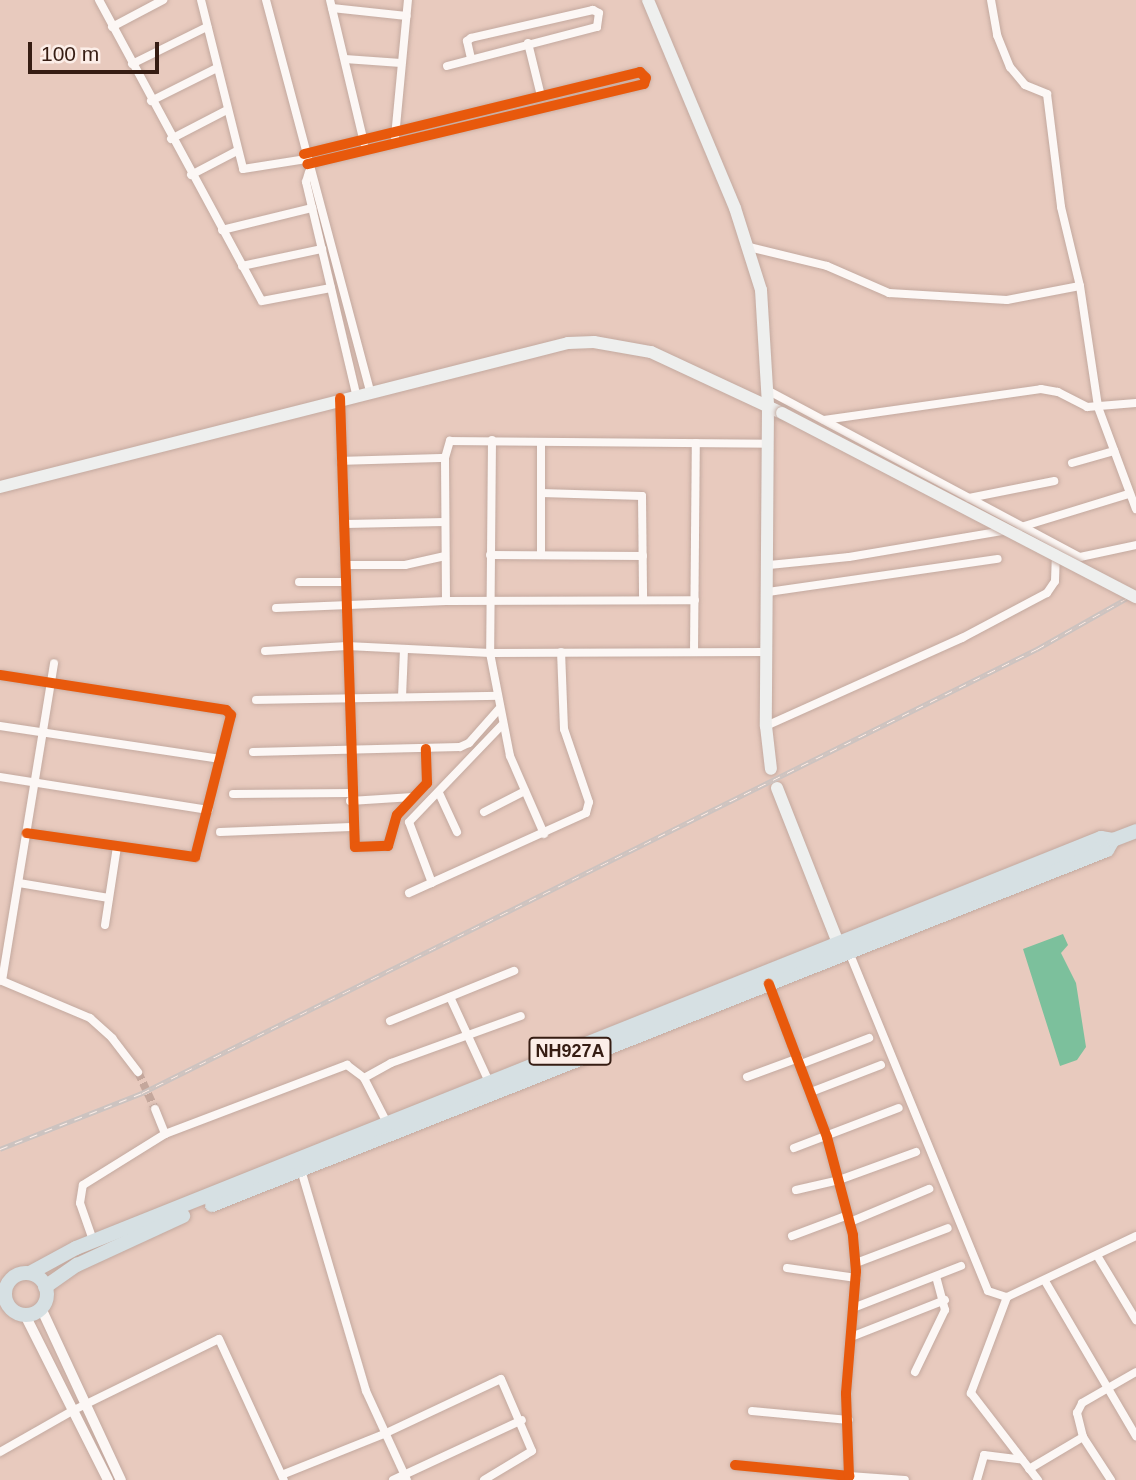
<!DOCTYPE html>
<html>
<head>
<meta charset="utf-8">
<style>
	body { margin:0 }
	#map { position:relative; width:1136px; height:1480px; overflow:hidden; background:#e8cabe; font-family:Arial,sans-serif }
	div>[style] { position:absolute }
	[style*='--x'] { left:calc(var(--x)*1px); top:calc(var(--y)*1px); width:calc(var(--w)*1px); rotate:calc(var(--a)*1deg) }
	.water>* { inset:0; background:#7cc09c }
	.minor-tunnel>* { height:8px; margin-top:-4px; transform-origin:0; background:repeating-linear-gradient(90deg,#c4a79c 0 8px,transparent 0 12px) }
	.roads { filter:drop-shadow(0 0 2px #c3a99f) drop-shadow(0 0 2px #c3a99f) }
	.minor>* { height:8px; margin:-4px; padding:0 4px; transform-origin:4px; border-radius:4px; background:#fcf7f5 }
	.tertiary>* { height:10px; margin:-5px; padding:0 5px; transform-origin:5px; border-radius:5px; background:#fcf7f5 }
	.secondary>* { height:12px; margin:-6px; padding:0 6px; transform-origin:6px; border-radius:6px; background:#eeefee }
	.trunk>* { height:14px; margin:-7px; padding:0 7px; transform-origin:7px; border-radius:7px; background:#d6e0e3 }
	.trunk>.ring { margin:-7px; padding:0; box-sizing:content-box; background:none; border:14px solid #d6e0e3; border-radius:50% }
	.rail>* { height:5px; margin-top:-2.5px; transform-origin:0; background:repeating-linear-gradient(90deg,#fceee8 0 8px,#ccc3c0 0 16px); box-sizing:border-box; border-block:2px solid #ccc3c0 }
	.bridges { filter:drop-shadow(0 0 2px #c3a99f) drop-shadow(0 0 2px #c3a99f) }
	.secondary-bridge>* { height:12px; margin:-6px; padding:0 6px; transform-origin:6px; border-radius:6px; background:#eeefee }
	.cycleway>* { height:10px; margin:-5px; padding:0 5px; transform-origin:5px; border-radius:5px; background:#e8590c }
	span { translate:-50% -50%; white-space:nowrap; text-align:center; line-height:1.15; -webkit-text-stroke:7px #fceee8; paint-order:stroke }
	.shield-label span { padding:2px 5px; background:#fceee8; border:2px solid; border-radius:5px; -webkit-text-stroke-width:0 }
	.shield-label { font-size:18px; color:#361d13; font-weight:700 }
	.scale { position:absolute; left:28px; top:42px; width:131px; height:32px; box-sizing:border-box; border:4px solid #361d13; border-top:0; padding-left:9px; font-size:21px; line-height:24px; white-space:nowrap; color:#361d13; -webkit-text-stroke:5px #fceee8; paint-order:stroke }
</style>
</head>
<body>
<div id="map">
	<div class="water">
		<div style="clip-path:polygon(1063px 934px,1068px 945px,1061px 953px,1076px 983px,1086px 1047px,1077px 1060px,1060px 1066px,1023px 949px)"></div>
	</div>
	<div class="minor-tunnel">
		<div style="--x:138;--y:1072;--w:41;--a:65.3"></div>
	</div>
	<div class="roads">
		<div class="minor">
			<div style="--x:99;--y:0;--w:342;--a:61.6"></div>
			<div style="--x:262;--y:301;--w:70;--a:-10.7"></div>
			<div style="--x:201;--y:0;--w:174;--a:76"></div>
			<div style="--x:243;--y:169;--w:64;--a:-9"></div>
			<div style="--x:266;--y:0;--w:405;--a:75.1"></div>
			<div style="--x:330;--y:0;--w:147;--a:76.6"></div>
			<div style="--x:991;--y:0;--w:36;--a:80"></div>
			<div style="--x:997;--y:35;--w:35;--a:68"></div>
			<div style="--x:1010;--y:67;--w:23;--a:50"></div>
			<div style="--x:1025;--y:85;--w:24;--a:22"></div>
			<div style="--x:1047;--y:94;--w:114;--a:82.9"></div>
			<div style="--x:1061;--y:207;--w:81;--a:76.5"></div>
			<div style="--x:1080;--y:286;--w:122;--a:81.5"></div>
			<div style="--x:1098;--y:407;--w:109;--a:69.6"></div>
			<div style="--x:332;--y:8;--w:75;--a:6.1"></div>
			<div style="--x:112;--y:27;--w:58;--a:-27.9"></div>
			<div style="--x:528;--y:43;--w:55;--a:76.2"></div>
			<div style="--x:345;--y:59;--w:56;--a:4.1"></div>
			<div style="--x:132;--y:64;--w:84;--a:-26.3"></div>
			<div style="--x:447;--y:66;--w:155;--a:-14.6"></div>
			<div style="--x:597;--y:27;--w:14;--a:-82"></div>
			<div style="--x:599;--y:13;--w:7;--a:-153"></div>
			<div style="--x:593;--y:10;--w:125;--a:167.1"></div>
			<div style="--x:471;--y:38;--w:5;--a:143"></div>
			<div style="--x:467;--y:41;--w:17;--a:77"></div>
			<div style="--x:151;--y:101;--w:74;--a:-26.6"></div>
			<div style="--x:395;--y:137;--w:138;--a:-84.6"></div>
			<div style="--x:171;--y:139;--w:63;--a:-27.4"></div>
			<div style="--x:304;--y:154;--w:346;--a:-13.7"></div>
			<div style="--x:640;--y:72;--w:8;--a:45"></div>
			<div style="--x:646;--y:78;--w:6;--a:108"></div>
			<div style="--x:644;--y:84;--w:346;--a:166.6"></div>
			<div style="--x:309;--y:172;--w:10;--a:107"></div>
			<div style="--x:306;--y:182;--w:218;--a:76.7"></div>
			<div style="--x:191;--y:175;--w:52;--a:-27.6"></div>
			<div style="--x:222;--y:230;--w:93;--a:-13.7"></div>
			<div style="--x:749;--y:247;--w:80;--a:13.7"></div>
			<div style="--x:827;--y:266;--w:68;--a:23.5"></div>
			<div style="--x:889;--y:293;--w:118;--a:3.4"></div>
			<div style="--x:1007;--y:300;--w:74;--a:-10.9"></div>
			<div style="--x:242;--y:266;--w:82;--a:-12"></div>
			<div style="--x:767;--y:390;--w:355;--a:28.1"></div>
			<div style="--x:1080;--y:557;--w:57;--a:-12.1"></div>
			<div style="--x:340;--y:398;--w:449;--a:88.1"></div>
			<div style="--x:355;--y:847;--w:33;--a:-2"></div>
			<div style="--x:388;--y:846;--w:32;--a:-74"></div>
			<div style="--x:397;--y:815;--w:44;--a:-46.8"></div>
			<div style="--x:427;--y:783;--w:34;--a:-92"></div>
			<div style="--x:824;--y:420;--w:219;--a:-8.1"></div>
			<div style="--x:1041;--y:389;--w:17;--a:10"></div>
			<div style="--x:1058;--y:392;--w:33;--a:27"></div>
			<div style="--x:1087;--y:407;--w:49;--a:-4.7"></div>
			<div style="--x:492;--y:440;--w:213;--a:90.5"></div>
			<div style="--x:490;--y:653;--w:105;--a:79"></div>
			<div style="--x:510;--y:756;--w:85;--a:66.4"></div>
			<div style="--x:341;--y:461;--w:104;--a:-1.7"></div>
			<div style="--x:1072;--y:463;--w:44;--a:-15.9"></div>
			<div style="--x:541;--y:493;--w:101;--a:1.7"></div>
			<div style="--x:642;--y:496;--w:104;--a:89.4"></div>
			<div style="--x:969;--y:498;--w:87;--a:-11.3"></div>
			<div style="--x:345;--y:524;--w:100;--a:-1.1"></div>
			<div style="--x:1021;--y:527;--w:112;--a:-17.1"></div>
			<div style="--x:490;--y:555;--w:153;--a:0.4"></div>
			<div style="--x:541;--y:555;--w:113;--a:-90"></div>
			<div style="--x:345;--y:565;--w:60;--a:0"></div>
			<div style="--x:405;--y:565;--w:41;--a:-12.7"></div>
			<div style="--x:769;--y:565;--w:80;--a:-5.7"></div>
			<div style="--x:849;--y:557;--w:161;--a:-9.6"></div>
			<div style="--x:299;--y:582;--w:46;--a:0"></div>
			<div style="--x:768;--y:592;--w:232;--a:-8.2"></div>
			<div style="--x:446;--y:601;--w:143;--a:-90.4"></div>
			<div style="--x:445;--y:458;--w:18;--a:-74"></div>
			<div style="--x:450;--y:441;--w:317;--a:0.5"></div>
			<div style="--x:276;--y:608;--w:170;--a:-2.4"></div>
			<div style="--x:446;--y:601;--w:249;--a:-0.2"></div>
			<div style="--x:265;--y:651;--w:82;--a:-3.5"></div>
			<div style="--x:347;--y:646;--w:143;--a:2.8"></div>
			<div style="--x:490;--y:653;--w:277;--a:-0.2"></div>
			<div style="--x:694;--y:652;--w:209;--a:-89.5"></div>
			<div style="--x:0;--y:675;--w:229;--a:8.8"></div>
			<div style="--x:226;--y:710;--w:7;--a:45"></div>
			<div style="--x:231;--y:715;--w:146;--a:104.2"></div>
			<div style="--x:195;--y:857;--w:170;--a:-171.9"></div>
			<div style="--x:402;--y:697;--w:48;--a:-87.6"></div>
			<div style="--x:256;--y:700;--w:241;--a:-1"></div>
			<div style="--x:0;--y:726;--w:223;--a:8.5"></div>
			<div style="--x:766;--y:726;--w:215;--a:-24.2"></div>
			<div style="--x:962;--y:638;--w:96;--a:-27.9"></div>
			<div style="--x:1047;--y:593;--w:14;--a:-56"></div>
			<div style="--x:1055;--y:581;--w:28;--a:-88"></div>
			<div style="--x:253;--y:752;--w:207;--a:-1.4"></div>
			<div style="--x:460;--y:747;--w:10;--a:-24"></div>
			<div style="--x:469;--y:743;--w:45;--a:-48.6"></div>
			<div style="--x:0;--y:777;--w:211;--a:9"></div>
			<div style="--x:439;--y:793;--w:43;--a:65.2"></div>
			<div style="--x:233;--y:794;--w:117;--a:-0.5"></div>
			<div style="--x:350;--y:801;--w:63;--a:-3.6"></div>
			<div style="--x:484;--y:812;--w:46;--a:-27.1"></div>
			<div style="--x:220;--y:832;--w:131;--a:-2.2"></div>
			<div style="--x:19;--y:883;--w:91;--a:9.5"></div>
			<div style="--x:432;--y:883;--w:65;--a:-110.7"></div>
			<div style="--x:409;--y:822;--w:134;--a:-46.2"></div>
			<div style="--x:409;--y:893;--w:194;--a:-24.3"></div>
			<div style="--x:586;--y:813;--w:11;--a:-75"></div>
			<div style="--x:589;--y:802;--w:77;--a:-108.9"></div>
			<div style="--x:564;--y:729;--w:77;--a:-92.2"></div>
			<div style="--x:105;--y:925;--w:79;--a:-81.3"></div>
			<div style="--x:849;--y:952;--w:366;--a:67.7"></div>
			<div style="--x:988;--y:1291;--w:20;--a:18"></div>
			<div style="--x:1007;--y:1297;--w:143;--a:-25.3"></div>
			<div style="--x:0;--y:980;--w:98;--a:22.9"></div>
			<div style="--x:90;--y:1018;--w:30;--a:42"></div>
			<div style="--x:112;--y:1038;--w:43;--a:52.6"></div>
			<div style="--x:2;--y:981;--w:322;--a:-80.7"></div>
			<div style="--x:450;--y:997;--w:96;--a:65.3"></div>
			<div style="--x:390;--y:1021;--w:134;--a:-22"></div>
			<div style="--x:801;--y:1064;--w:73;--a:-20.9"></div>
			<div style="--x:747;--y:1077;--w:55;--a:-20.1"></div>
			<div style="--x:364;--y:1078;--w:31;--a:-29"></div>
			<div style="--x:391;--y:1063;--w:138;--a:-19.9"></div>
			<div style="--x:811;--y:1092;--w:75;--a:-21.1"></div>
			<div style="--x:155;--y:1109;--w:27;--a:68"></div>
			<div style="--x:794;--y:1148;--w:112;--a:-20.9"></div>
			<div style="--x:301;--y:1170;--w:230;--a:73.6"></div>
			<div style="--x:366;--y:1391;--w:98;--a:65.3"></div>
			<div style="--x:796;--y:1190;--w:44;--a:-13.1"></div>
			<div style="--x:839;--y:1180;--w:82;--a:-20"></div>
			<div style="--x:850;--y:1222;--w:86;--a:-22.7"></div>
			<div style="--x:792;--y:1236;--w:60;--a:-20.6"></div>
			<div style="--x:94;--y:1243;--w:42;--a:-109.3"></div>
			<div style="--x:80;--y:1203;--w:18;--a:-81"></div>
			<div style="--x:83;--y:1185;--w:97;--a:-31.9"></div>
			<div style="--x:165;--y:1134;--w:195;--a:-20.8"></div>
			<div style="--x:347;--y:1065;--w:21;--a:37"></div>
			<div style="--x:364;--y:1078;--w:53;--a:62.9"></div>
			<div style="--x:1098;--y:1257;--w:74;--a:58.9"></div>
			<div style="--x:856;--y:1263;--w:98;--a:-20.8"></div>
			<div style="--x:787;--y:1268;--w:70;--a:8.2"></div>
			<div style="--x:1045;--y:1281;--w:180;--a:59.6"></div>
			<div style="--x:1007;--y:1297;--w:103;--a:110.6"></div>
			<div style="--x:971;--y:1393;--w:110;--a:52.4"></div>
			<div style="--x:853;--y:1308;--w:116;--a:-21.3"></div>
			<div style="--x:851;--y:1337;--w:101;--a:-21.5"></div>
			<div style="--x:915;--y:1372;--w:69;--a:-64.2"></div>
			<div style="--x:945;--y:1310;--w:34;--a:-105"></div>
			<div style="--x:752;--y:1411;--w:97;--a:5.3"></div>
			<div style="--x:0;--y:1452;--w:85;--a:-29.6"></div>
			<div style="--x:74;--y:1410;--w:161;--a:-26.1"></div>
			<div style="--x:219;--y:1339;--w:155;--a:65.3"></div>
			<div style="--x:735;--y:1465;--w:115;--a:5.5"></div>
			<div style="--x:849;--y:1476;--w:83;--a:-92.1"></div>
			<div style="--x:846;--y:1393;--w:122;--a:-85.3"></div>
			<div style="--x:856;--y:1271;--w:36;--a:-95"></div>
			<div style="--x:853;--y:1235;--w:101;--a:-104.9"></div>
			<div style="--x:827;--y:1137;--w:164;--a:-110.8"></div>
			<div style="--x:1029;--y:1469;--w:63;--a:-30.7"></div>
			<div style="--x:284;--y:1474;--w:108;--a:-21.8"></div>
			<div style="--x:384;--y:1434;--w:129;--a:-25.2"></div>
			<div style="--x:501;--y:1379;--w:78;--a:66.7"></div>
			<div style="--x:532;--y:1451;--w:56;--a:148.9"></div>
			<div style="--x:393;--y:1480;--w:142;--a:-24.9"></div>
			<div style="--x:848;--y:1480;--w:4;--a:-76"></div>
			<div style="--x:849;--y:1476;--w:56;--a:4.1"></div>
			<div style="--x:977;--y:1480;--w:26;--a:-74"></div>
			<div style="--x:984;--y:1455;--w:38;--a:7"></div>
			<div style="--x:1111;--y:1480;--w:51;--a:-123.1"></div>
			<div style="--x:1083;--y:1437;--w:25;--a:-104"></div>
			<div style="--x:1077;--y:1413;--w:11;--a:-63"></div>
			<div style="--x:1082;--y:1403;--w:62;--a:-29.9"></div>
		</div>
		<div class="tertiary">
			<div style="--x:41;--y:1308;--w:190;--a:65.1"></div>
			<div style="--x:25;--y:1315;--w:185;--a:63.3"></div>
		</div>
		<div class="secondary">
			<div style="--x:648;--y:0;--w:225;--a:67.3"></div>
			<div style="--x:735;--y:208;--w:86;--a:72.4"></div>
			<div style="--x:761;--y:290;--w:115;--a:86.5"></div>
			<div style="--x:768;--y:405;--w:321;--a:90.4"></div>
			<div style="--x:766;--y:726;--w:43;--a:83.4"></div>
			<div style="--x:0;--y:487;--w:586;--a:-14.23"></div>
			<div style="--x:568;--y:343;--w:26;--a:-2"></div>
			<div style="--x:594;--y:342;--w:58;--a:10"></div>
			<div style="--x:651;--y:352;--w:145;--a:25"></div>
			<div style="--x:777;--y:788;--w:169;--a:68.5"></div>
		</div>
		<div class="trunk">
			<div style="--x:212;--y:1205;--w:963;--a:-21.64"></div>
			<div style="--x:1107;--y:850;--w:12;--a:-59"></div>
			<div style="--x:30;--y:1273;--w:52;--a:-28.5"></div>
			<div style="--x:76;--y:1248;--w:1104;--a:-21.8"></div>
			<div style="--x:1101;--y:838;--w:12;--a:9"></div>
			<div style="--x:1113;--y:840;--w:25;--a:-21"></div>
			<div class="ring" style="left:5px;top:1273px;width:28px;height:28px"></div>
			<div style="--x:45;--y:1287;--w:39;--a:-35"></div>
			<div style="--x:77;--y:1265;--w:117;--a:-24.8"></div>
		</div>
	</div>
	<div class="rail">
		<div style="--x:0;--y:1149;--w:153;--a:-21.5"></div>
		<div style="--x:142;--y:1093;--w:999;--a:-26.39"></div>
		<div style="--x:1037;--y:649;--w:114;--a:-29.5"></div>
	</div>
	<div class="bridges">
		<div class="secondary-bridge">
			<div style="--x:782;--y:413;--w:399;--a:27.5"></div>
		</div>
	</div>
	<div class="cycleway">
		<div style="--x:304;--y:154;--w:346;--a:-13.7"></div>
		<div style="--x:640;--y:72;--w:8;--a:45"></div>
		<div style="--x:646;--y:78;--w:6;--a:108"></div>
		<div style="--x:644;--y:84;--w:346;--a:166.6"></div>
		<div style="--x:340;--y:398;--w:449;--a:88.1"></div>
		<div style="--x:355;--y:847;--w:33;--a:-2"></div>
		<div style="--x:388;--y:846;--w:32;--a:-74"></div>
		<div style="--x:397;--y:815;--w:44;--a:-46.8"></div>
		<div style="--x:427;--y:783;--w:34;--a:-92"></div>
		<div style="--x:0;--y:675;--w:229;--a:8.8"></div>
		<div style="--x:226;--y:710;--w:7;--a:45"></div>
		<div style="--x:231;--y:715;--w:146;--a:104.2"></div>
		<div style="--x:195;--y:857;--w:170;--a:-171.9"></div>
		<div style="--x:735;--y:1465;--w:115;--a:5.5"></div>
		<div style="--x:849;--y:1476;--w:83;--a:-92.1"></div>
		<div style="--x:846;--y:1393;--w:122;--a:-85.3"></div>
		<div style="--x:856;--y:1271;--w:36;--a:-95"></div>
		<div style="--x:853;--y:1235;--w:101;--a:-104.9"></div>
		<div style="--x:827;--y:1137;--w:164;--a:-110.8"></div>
	</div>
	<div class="shield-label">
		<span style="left:570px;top:1051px">NH927A</span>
	</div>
	<div class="scale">100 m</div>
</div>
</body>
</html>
